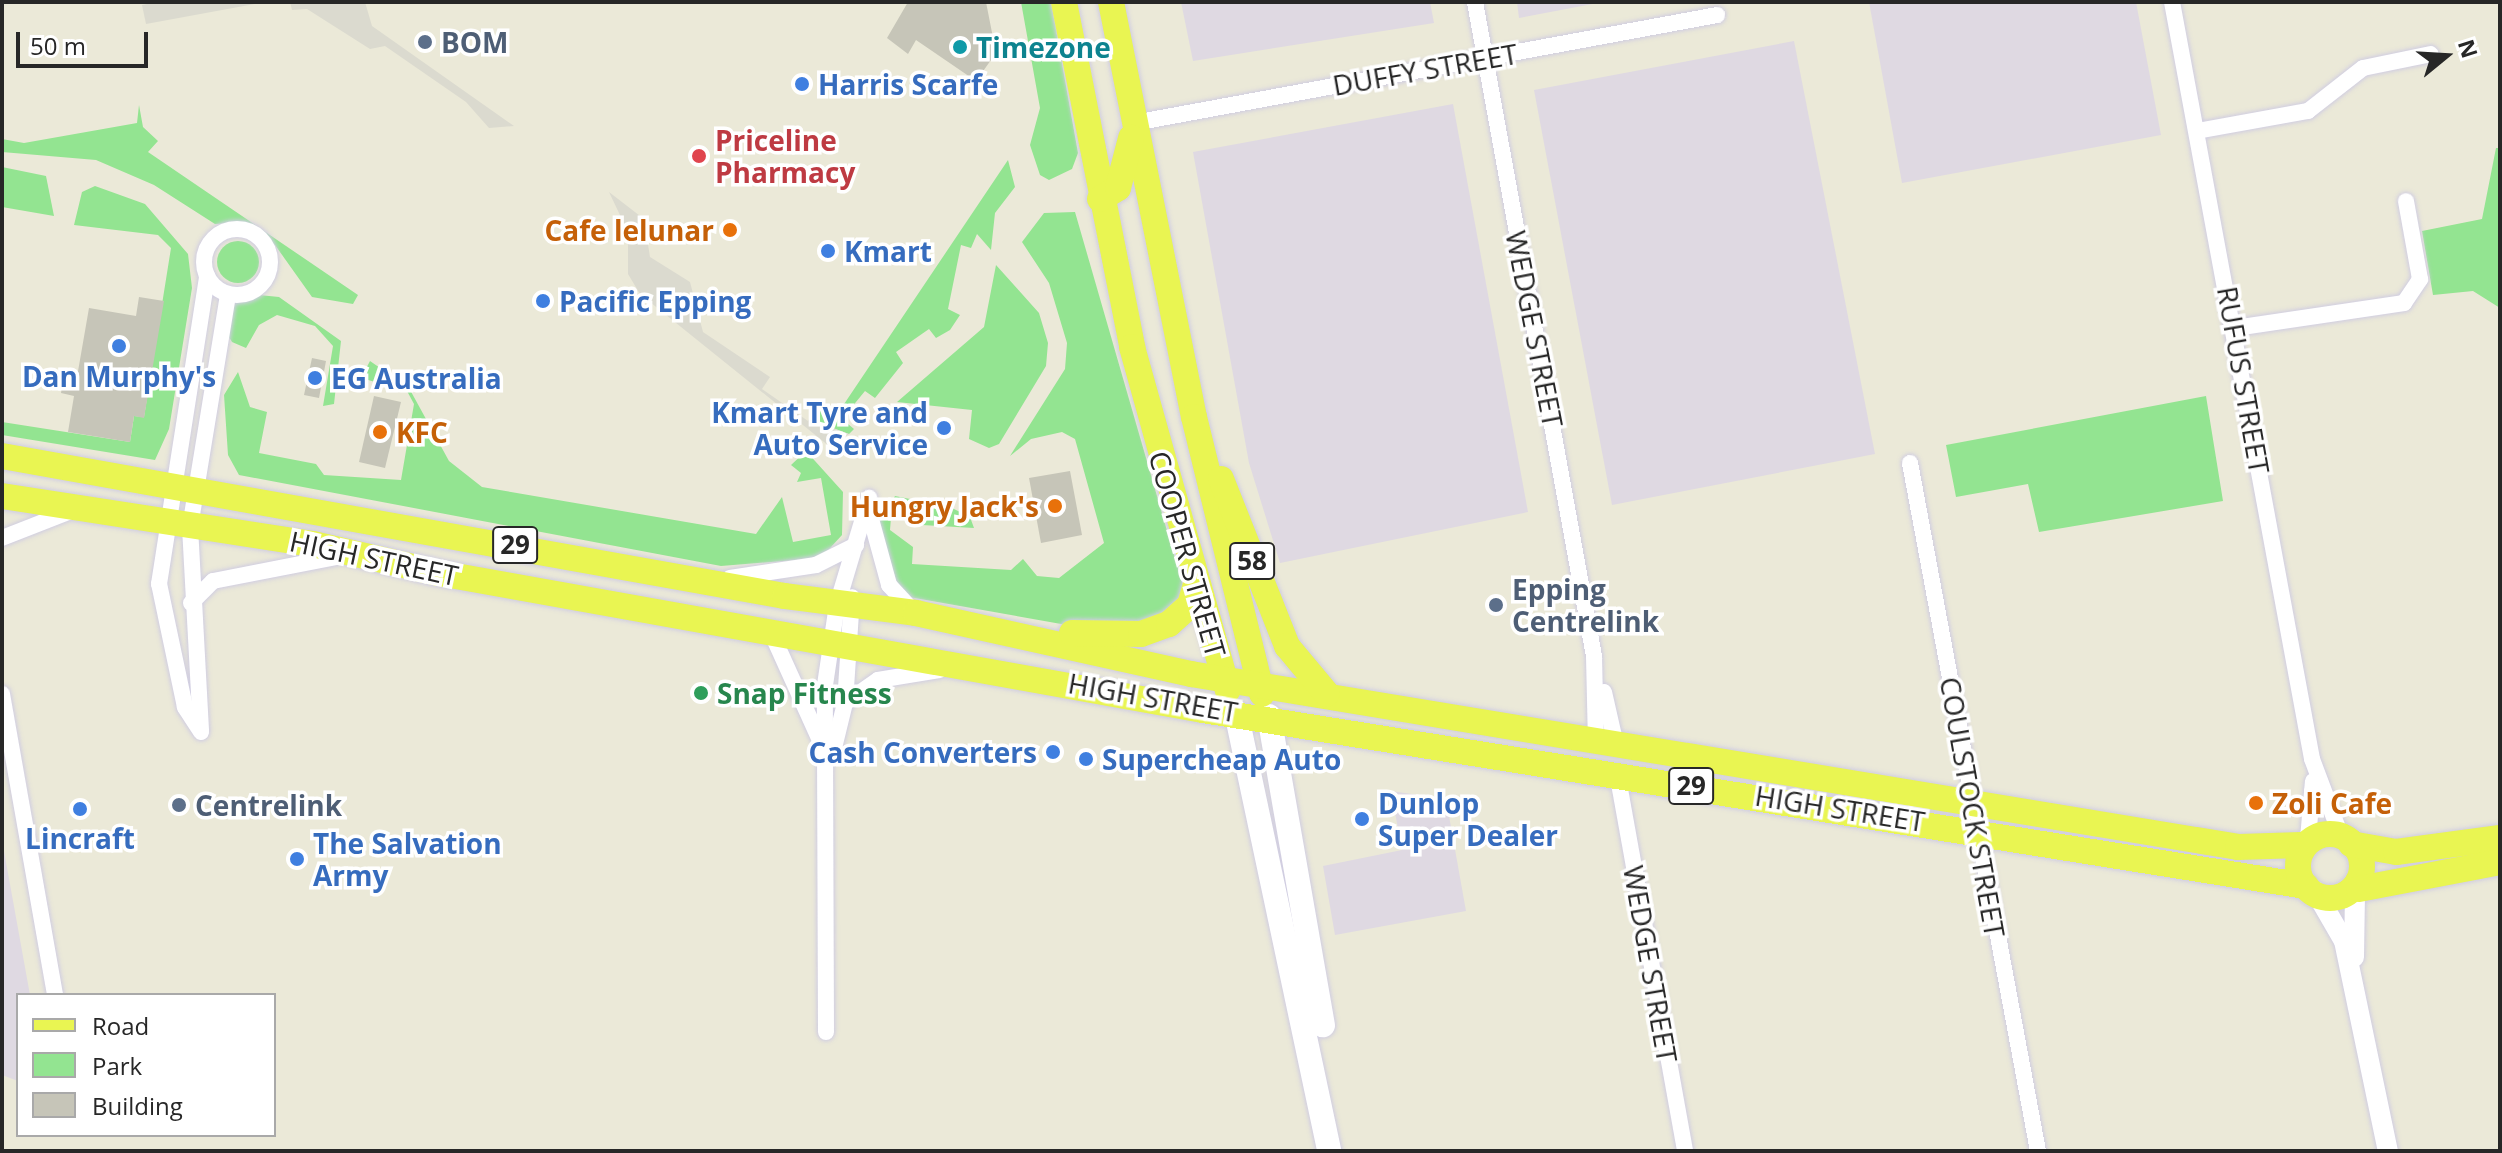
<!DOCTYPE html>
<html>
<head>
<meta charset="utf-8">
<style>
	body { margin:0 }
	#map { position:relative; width:2502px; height:1153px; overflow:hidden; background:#ebe9d8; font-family:"Open Sans",sans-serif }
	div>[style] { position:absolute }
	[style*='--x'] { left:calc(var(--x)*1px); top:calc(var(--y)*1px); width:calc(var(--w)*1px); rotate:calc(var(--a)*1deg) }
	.industrial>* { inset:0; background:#dfd9e2 }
	.green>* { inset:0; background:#93e491 }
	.round { border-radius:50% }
	.plaza>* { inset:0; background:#dbdacf }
	.building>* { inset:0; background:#c6c5b8 }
	.roads { filter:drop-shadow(0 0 2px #d0cde1) drop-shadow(0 0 2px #d0cde1) }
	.minor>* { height:16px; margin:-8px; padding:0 8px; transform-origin:8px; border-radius:8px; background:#fff }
	.minor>.ring { margin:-8px; padding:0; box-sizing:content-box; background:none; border:16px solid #fff; border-radius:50% }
	.tertiary>* { height:20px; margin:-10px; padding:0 10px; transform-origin:10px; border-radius:10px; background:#fff }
	.secondary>* { height:24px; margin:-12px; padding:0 12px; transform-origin:12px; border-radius:12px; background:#fff }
	.primary>* { height:26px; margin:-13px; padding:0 13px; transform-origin:13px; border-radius:13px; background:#e9f552 }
	.primary>.ring { margin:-13px; padding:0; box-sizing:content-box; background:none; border:26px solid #e9f552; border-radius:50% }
	.dots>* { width:22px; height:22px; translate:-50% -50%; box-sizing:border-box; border:4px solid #fff; border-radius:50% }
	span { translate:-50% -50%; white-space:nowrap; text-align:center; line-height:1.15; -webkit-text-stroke:7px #fff; paint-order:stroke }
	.shield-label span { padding:2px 6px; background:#fff; border:2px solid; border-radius:6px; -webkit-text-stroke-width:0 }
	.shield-label { font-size:26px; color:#272727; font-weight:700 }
	.service-label { font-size:28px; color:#4e5e75; font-weight:700 }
	.left { translate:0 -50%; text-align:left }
	.culture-label { font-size:28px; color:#0d838f; font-weight:700 }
	.street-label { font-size:28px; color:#272727 }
	.shop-label { font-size:28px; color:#366cbe; font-weight:700 }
	.right { translate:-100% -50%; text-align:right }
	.health-label { font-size:28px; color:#be3a42; font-weight:700 }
	.food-label { font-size:28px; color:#c56008; font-weight:700 }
	.leisure-label { font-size:28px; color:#27864d; font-weight:700 }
	.frame { position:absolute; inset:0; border:4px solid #272727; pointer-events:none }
	.legend { position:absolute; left:16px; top:993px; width:260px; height:144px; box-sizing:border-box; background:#fff; border:2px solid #a9a9a9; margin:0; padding:10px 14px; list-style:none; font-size:24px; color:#272727 }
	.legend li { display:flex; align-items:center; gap:16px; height:40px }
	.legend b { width:40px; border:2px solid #a9a9a9 }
	.north { position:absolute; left:2406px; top:16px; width:80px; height:80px; -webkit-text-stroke:6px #fff; paint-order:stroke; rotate:72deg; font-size:22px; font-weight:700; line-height:32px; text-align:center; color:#272727 }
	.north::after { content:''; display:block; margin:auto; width:28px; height:36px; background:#272727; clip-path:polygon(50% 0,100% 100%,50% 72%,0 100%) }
	.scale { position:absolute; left:16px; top:32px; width:132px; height:36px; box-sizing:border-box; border:4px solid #272727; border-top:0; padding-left:10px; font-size:24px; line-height:28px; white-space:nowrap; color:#272727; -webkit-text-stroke:6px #fff; paint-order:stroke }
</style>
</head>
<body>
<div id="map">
	<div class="industrial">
		<div style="clip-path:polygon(1181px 2px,1430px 2px,1434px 23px,1193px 61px)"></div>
		<div style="clip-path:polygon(1517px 2px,1603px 2px,1519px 18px)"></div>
		<div style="clip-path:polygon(1869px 2px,2136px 2px,2161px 135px,1902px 183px)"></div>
		<div style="clip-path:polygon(1794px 41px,1875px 454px,1612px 505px,1534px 90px)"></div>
		<div style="clip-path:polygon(1453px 104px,1528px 512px,1280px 563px,1249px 463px,1193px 152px)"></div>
		<div style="clip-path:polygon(1391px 791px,1446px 799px,1466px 911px,1335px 935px,1323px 866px,1402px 850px)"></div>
		<div style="clip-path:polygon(2px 840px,30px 995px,18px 995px,18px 1081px,2px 1075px)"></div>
	</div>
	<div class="green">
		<div style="clip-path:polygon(1021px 2px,1051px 2px,1078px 153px,1072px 169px,1049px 180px,1040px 175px,1030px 145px,1040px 108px)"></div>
		<div style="clip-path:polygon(139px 105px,143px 127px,158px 141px,148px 152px,358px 295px,353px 304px,312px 297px,275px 245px,244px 222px,215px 224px,154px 185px,96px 160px,2px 152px,2px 139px,24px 143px,137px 123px)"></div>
		<div style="clip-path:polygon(2496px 148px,2500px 148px,2500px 308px,2473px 291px,2433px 295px,2422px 231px,2482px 219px)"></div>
		<div style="clip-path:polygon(1008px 160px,1015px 187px,995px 213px,991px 250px,977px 234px,971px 248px,961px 245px,948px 309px,960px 315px,950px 330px,936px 338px,929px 329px,896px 352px,903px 363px,875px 398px,865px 391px,842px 419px,854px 429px,849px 434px,817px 422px,816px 407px,834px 419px)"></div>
		<div style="clip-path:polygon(2px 167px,46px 176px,54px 216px,2px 207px)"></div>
		<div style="clip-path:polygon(95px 186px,145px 204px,188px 254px,192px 288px,169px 429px,155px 460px,2px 435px,2px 422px,130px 442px,134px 416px,144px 417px,171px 248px,158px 235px,74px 225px,82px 192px)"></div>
		<div style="clip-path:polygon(1075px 212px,1183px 586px,1180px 606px,1112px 633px,909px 597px,899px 589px,878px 525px,895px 496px,950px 507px,970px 517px,974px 528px,922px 525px,918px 513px,904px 509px,891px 518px,890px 530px,913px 547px,912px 564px,1011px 570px,1023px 559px,1037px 576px,1059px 578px,1104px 543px,1075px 439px,1062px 432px,1031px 439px,1010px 456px,1065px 369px,1067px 343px,1049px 283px,1022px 242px,1044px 213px)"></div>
		<div class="round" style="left:217px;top:241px;width:42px;height:42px"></div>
		<div style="clip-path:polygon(996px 265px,1039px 313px,1048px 343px,1046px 366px,999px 444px,989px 448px,969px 439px,972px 410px,897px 402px,984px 327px)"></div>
		<div style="clip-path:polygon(248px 294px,279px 297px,341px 341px,334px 404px,323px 406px,333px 346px,315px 326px,277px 315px,259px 325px,246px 348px,232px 342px,223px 327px,227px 308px)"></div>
		<div style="clip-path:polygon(370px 361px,409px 388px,449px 461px,482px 487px,756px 534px,782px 497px,793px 542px,831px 535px,821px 478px,797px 482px,801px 473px,791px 465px,806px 451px,843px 492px,842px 535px,821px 558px,721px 566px,239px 475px,228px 455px,224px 395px,238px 372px,250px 407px,267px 412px,259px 453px,316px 464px,324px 475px,401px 480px,414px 404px,407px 391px,361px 378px)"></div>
		<div style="clip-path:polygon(2206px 396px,2223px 501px,2039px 532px,2028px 484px,1956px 497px,1946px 445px)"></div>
	</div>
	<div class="plaza">
		<div style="clip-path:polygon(157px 2px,265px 2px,146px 24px,142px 5px)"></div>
		<div style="clip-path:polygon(290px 2px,365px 2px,372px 26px,514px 126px,489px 128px,466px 102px,385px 46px,370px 49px,307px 9px,292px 10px)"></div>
		<div style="clip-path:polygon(609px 192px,644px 219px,650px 257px,690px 282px,703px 332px,770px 377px,762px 389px,808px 421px,816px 407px,818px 423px,849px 434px,829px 446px,640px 294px,628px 274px,628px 232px)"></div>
	</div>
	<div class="building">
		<div style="clip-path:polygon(908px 2px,986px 2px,996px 53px,976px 81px,916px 40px,908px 54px,887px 38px)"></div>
		<div style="clip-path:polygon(139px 297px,164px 301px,144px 418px,134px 416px,130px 442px,68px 432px,74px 396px,61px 393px,64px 375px,77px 377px,89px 308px,136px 316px)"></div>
		<div style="clip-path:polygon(312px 358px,326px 361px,319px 398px,304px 395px)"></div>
		<div style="clip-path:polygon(374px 396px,401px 402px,385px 468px,359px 462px)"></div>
		<div style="clip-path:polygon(1070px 471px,1082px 535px,1041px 543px,1029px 478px)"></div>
	</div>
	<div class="roads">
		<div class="minor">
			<div style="--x:1475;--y:2;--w:665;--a:79.69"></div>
			<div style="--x:1594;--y:656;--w:85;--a:88.7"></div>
			<div style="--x:2172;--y:2;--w:770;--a:79.52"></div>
			<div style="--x:2312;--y:759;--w:85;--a:69.4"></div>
			<div style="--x:1134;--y:123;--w:593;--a:-10.49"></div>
			<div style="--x:2197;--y:131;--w:113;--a:-10.2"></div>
			<div style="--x:2308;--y:111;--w:70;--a:-38"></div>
			<div style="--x:2363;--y:68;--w:69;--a:-11.6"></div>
			<div class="ring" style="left:204px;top:229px;width:50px;height:50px"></div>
			<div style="--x:2235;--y:328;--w:171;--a:-8.4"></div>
			<div style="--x:2404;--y:303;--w:29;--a:-56"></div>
			<div style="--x:2420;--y:279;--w:79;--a:-100.2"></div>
			<div style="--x:1910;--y:463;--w:700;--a:79.46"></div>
			<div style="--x:868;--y:508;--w:80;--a:74.7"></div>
			<div style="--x:889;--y:585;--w:35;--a:47"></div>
			<div style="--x:2;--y:538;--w:74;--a:-21.4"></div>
			<div style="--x:730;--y:578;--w:87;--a:-8.6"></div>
			<div style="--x:816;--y:565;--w:45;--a:-26.6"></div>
			<div style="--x:191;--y:603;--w:31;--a:-45"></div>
			<div style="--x:213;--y:581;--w:126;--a:-11"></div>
			<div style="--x:771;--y:632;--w:124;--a:65.7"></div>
			<div style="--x:1604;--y:692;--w:54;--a:77.2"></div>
			<div style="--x:2;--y:694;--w:306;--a:80"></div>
			<div style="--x:845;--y:703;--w:40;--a:-34.9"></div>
			<div style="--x:878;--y:680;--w:62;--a:-9.3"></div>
			<div style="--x:201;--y:730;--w:203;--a:-93.1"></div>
			<div style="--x:190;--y:527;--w:236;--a:-80.7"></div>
			<div style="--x:201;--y:732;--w:30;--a:-123"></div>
			<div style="--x:185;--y:707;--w:126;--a:-101.9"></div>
			<div style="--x:159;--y:584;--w:312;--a:-81.1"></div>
			<div style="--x:834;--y:748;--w:46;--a:-76.3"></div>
			<div style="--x:845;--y:703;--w:106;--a:-86.2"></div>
			<div style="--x:1618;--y:778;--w:379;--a:79.8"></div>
			<div style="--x:2308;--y:839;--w:58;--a:-85.1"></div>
			<div style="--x:826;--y:1032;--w:347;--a:-90.2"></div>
			<div style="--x:825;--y:685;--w:81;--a:-81.5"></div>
			<div style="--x:837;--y:605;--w:112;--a:-73.3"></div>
		</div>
		<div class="tertiary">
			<div style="--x:2315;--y:891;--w:58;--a:59.9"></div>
			<div style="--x:2344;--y:941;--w:215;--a:78.2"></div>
			<div style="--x:2354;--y:957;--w:64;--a:-89.1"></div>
		</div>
		<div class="secondary">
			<div style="--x:1236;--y:712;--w:449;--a:78"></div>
			<div style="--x:1269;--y:716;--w:314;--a:80.1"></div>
		</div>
		<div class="primary">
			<div style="--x:1064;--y:2;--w:352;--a:78.8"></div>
			<div style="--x:1132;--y:347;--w:356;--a:74.4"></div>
			<div style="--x:1111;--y:2;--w:423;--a:78.7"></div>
			<div style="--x:1194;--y:417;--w:285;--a:76.2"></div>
			<div style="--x:1100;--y:199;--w:21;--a:-31"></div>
			<div style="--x:1118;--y:188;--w:52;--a:-75.4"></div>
			<div style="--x:2;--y:456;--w:795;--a:10.14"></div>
			<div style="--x:785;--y:596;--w:132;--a:7.4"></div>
			<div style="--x:916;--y:613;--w:282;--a:12.5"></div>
			<div style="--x:1191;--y:674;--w:1061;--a:9.38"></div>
			<div style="--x:2238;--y:847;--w:63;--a:-1.8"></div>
			<div style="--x:1221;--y:479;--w:180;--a:68.4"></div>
			<div style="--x:1287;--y:646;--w:62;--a:50.2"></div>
			<div style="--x:2;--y:496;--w:315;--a:8.8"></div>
			<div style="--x:313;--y:544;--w:129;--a:13"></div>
			<div style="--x:439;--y:573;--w:776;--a:10.17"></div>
			<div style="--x:1203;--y:710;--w:1117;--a:9.07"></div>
			<div style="--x:1072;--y:633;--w:69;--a:0.8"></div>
			<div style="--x:1141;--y:634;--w:30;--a:-20"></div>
			<div style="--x:1169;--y:624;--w:28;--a:-42"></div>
			<div style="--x:1190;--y:605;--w:22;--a:-74"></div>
			<div class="ring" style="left:2298px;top:834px;width:38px;height:38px"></div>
			<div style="--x:2351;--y:844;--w:46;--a:10.1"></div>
			<div style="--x:2396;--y:852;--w:105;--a:-7.7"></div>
			<div style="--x:2359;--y:889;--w:144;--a:-10.8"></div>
		</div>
	</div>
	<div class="dots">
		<div style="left:425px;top:42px;background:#5c6f8a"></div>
		<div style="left:960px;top:47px;background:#0f9aa8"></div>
		<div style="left:802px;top:84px;background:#3f7fe0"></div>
		<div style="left:699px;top:156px;background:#e0444e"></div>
		<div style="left:730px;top:230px;background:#e8710a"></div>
		<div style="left:828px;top:251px;background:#3f7fe0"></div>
		<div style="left:543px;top:301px;background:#3f7fe0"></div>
		<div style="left:119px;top:346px;background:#3f7fe0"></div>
		<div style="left:315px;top:378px;background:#3f7fe0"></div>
		<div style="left:944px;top:428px;background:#3f7fe0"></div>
		<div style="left:380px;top:432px;background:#e8710a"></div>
		<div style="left:1055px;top:506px;background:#e8710a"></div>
		<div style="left:1496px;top:605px;background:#5c6f8a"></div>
		<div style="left:701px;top:693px;background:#2e9e5b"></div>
		<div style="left:1053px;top:752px;background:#3f7fe0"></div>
		<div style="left:1086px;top:759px;background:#3f7fe0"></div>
		<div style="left:2256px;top:803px;background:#e8710a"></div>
		<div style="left:179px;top:805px;background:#5c6f8a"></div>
		<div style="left:80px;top:809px;background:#3f7fe0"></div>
		<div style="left:1362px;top:819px;background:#3f7fe0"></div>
		<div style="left:297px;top:859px;background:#3f7fe0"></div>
	</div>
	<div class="shield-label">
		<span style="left:515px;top:545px">29</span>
		<span style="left:1252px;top:561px">58</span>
		<span style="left:1691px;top:786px">29</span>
	</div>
	<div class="service-label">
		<span class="left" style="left:441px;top:42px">BOM</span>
		<span class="left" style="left:1512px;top:605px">Epping<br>Centrelink</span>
		<span class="left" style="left:195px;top:805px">Centrelink</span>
	</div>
	<div class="culture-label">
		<span class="left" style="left:976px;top:47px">Timezone</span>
	</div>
	<div class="street-label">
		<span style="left:1425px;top:69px;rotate:-10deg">DUFFY STREET</span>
		<span style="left:1535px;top:329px;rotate:79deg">WEDGE STREET</span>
		<span style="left:2244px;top:380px;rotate:80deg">RUFUS STREET</span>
		<span style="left:1188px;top:554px;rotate:74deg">COOPER STREET</span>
		<span style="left:374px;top:558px;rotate:12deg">HIGH STREET</span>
		<span style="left:1153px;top:697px;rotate:10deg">HIGH STREET</span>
		<span style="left:1973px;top:807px;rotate:80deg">COULSTOCK STREET</span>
		<span style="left:1840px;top:808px;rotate:9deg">HIGH STREET</span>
		<span style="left:1651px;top:964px;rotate:80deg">WEDGE STREET</span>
	</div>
	<div class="shop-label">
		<span class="left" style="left:818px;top:84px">Harris Scarfe</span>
		<span class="left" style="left:844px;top:251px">Kmart</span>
		<span class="left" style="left:559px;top:301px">Pacific Epping</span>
		<span style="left:119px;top:376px">Dan Murphy's</span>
		<span class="left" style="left:331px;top:378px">EG Australia</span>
		<span class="right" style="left:928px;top:428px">Kmart Tyre and<br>Auto Service</span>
		<span class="right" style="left:1037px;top:752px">Cash Converters</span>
		<span class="left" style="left:1102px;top:759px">Supercheap Auto</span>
		<span class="left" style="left:1378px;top:819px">Dunlop<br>Super Dealer</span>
		<span style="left:80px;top:838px">Lincraft</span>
		<span class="left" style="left:313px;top:859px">The Salvation<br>Army</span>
	</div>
	<div class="health-label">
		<span class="left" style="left:715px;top:156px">Priceline<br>Pharmacy</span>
	</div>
	<div class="food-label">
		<span class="right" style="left:714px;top:230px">Cafe lelunar</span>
		<span class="left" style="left:396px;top:432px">KFC</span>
		<span class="right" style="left:1039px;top:506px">Hungry Jack's</span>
		<span class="left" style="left:2272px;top:803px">Zoli Cafe</span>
	</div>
	<div class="leisure-label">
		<span class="left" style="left:717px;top:693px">Snap Fitness</span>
	</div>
	<div class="frame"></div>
	<ul class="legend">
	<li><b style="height:10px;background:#e9f552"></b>Road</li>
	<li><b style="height:22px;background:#93e491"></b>Park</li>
	<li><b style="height:22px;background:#c6c5b8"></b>Building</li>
	</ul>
	<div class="north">N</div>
	<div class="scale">50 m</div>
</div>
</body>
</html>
